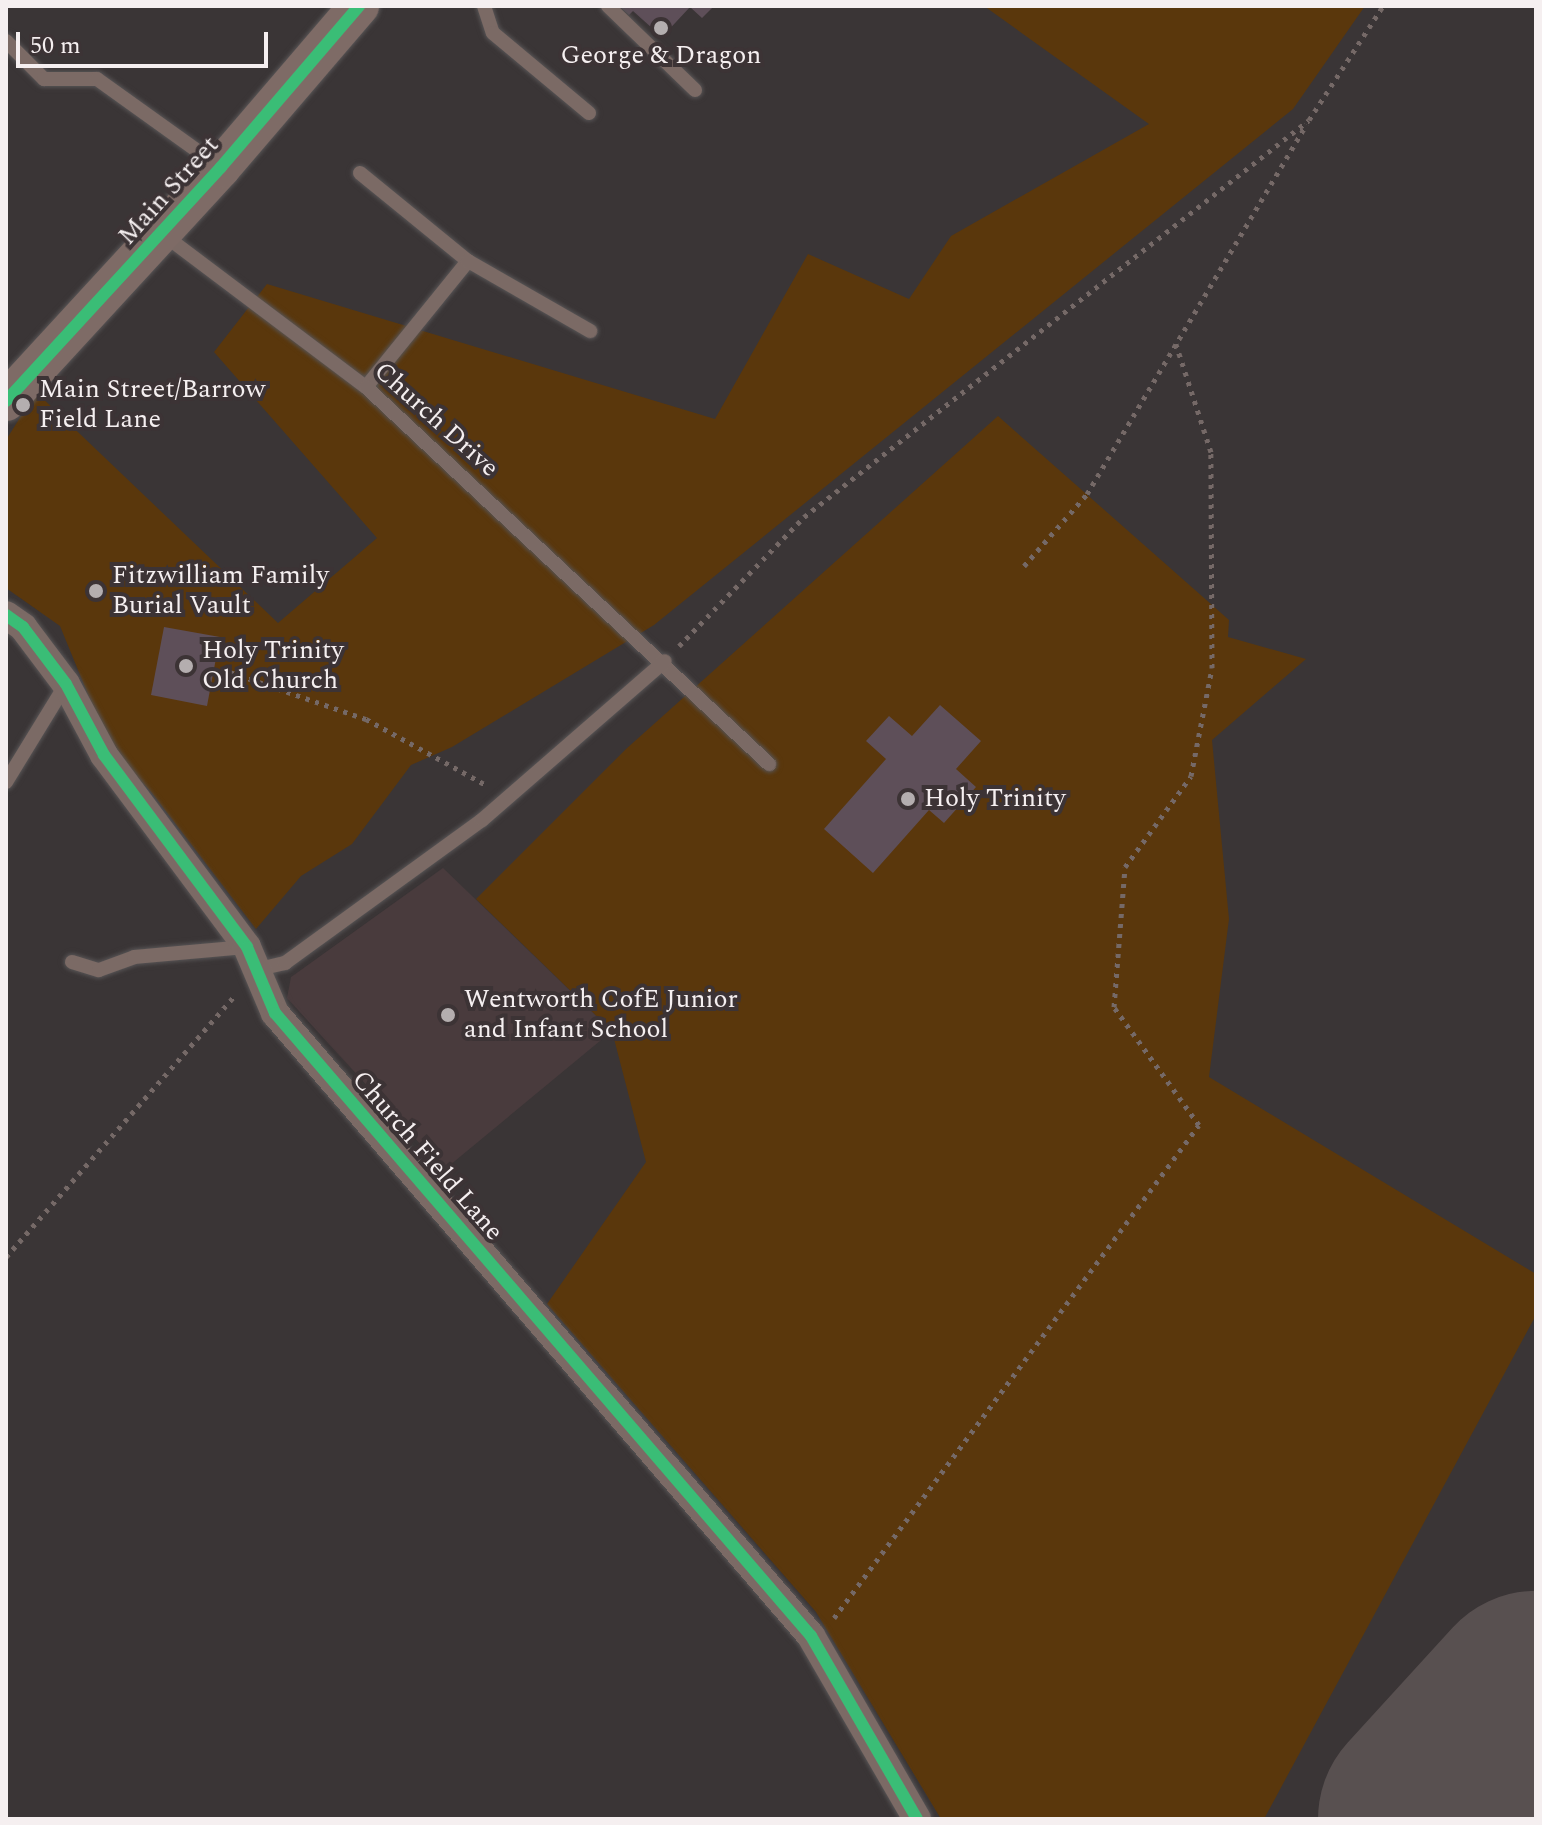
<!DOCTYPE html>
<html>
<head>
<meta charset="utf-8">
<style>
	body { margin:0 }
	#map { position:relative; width:1542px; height:1825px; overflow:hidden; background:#3a3536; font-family:Spectral,serif }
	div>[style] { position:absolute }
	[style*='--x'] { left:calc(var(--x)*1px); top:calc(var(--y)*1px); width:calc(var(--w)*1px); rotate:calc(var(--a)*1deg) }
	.built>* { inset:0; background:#493b3d }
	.green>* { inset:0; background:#5a370c }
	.runway>* { height:226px; margin:-113px; padding:0 113px; transform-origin:113px; border-radius:113px; background:#585050 }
	.building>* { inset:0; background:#5e4f59 }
	.path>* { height:5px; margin-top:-2.5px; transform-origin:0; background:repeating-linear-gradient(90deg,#756967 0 4px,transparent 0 10px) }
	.roads { filter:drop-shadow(0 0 2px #575455) drop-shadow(0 0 2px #575455) }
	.service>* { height:14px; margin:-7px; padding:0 7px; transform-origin:7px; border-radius:7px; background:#7b6a65 }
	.minor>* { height:28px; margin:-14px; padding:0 14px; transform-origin:14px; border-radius:14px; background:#7b6a65 }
	.secondary>* { height:40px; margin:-20px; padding:0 20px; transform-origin:20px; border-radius:20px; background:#7e6b66 }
	.cycleway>* { height:12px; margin:-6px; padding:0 6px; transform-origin:6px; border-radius:6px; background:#3abd76 }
	.dots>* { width:22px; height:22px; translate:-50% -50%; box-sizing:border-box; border:4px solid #3c3335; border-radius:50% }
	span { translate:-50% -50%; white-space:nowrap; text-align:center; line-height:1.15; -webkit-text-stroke:8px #3c3335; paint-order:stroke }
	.poi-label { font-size:26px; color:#f5eff0 }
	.left { translate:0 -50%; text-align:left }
	.street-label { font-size:26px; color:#f5eff0 }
	.frame { position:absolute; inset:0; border:8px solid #f5eff0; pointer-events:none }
	.scale { position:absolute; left:16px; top:32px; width:252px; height:36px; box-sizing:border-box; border:4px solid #f5eff0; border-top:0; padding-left:10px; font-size:24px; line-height:28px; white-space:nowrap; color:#f5eff0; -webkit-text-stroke:6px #3c3335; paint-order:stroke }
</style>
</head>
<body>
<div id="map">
	<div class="built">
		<div style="clip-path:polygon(443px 868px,612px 1031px,444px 1170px,287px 998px,291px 977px)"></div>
	</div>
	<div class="green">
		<div style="clip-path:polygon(984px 6px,1365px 6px,1293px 109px,654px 625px,452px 747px,411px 765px,352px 844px,301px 876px,256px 929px,152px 793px,110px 748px,60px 626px,6px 588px,6px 440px,36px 392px,278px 623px,377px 538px,214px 352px,267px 284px,715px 419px,808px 254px,909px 299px,951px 236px,1149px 124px)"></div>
		<div style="clip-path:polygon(998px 416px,1229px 620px,1228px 637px,1306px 659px,1212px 740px,1229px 919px,1209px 1077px,1536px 1274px,1536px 1315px,1264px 1819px,941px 1819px,816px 1612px,547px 1304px,646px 1162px,612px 1031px,476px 899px,626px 749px)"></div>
	</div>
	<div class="runway">
		<div style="--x:1431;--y:1819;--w:156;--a:-47.6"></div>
	</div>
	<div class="building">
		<div style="clip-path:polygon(619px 6px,714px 6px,702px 18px,690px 7px,662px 37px,633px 11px,629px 15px)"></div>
		<div style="clip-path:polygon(164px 627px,220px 637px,207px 706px,151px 695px)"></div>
		<div style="clip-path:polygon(940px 705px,981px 741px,956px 769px,976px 787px,944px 823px,929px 810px,873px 873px,824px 829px,886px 759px,866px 741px,889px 716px,912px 736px)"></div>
	</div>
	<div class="path">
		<div style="--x:1024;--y:566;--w:96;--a:-48.8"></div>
		<div style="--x:1087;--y:494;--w:430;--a:-59.3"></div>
		<div style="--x:679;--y:646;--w:180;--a:-45.9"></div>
		<div style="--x:804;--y:517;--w:642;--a:-38.17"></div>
		<div style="--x:1309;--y:120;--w:136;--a:-57"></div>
		<div style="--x:230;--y:672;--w:144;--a:19.1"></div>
		<div style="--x:366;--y:719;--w:137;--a:28.8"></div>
		<div style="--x:6;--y:1257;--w:346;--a:-48.8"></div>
		<div style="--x:834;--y:1618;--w:613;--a:-53.49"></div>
		<div style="--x:1199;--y:1125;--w:145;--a:-125.8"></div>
		<div style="--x:1114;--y:1007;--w:140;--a:-85.5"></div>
		<div style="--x:1125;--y:867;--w:112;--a:-54"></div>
		<div style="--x:1191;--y:776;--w:110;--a:-79"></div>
		<div style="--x:1212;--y:668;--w:216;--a:-90.3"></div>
		<div style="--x:1211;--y:452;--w:114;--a:-108"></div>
	</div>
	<div class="roads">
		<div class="service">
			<div style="--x:484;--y:6;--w:28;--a:72"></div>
			<div style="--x:493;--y:33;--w:125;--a:39.8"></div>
			<div style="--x:608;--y:6;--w:121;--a:44"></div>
			<div style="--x:6;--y:41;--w:54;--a:45"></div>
			<div style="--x:44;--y:79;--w:53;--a:0"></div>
			<div style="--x:97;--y:79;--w:148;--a:35.6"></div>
			<div style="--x:360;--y:173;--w:139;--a:39.2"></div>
			<div style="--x:468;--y:261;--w:162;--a:129"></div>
			<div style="--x:164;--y:235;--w:253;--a:37"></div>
			<div style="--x:366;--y:387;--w:552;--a:43.09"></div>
			<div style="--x:468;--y:261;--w:141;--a:29.8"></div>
			<div style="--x:6;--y:782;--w:115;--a:-58.5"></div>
			<div style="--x:72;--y:962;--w:28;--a:17"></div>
			<div style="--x:99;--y:970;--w:37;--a:-20"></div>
			<div style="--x:134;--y:957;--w:112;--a:-5.1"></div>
			<div style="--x:259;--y:969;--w:27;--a:-13"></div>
			<div style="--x:285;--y:963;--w:243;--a:-36"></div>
			<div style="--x:482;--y:820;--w:242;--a:-41"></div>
		</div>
		<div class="minor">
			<div style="--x:6;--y:615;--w:21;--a:35"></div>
			<div style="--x:23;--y:627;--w:71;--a:53"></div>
			<div style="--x:66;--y:684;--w:81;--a:61.8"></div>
			<div style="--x:104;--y:755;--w:239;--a:53.3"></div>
			<div style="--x:247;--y:947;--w:72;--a:67"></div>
			<div style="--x:275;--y:1013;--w:822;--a:49.29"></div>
			<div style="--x:811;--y:1636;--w:211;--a:59.9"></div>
		</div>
		<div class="secondary">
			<div style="--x:6;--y:401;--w:318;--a:-47.4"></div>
			<div style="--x:221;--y:167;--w:212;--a:-49.4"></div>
		</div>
	</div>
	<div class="cycleway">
		<div style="--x:6;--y:401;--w:318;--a:-47.4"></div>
		<div style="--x:221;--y:167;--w:212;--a:-49.4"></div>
		<div style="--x:6;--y:615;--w:21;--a:35"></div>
		<div style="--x:23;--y:627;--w:71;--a:53"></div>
		<div style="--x:66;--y:684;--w:81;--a:61.8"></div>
		<div style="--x:104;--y:755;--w:239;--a:53.3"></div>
		<div style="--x:247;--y:947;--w:72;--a:67"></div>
		<div style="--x:275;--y:1013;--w:822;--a:49.29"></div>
		<div style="--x:811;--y:1636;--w:211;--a:59.9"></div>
	</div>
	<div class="dots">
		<div style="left:661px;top:28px;background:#b4aeaf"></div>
		<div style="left:23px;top:405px;background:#b4aeaf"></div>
		<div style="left:96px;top:591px;background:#b4aeaf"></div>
		<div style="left:186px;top:666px;background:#b4aeaf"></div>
		<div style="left:908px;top:799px;background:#b4aeaf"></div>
		<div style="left:448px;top:1015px;background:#b4aeaf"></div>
	</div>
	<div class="poi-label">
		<span style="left:661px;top:56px">George &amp; Dragon</span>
		<span class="left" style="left:39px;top:405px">Main Street/Barrow<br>Field Lane</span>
		<span class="left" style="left:112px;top:591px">Fitzwilliam Family<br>Burial Vault</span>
		<span class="left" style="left:202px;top:666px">Holy Trinity<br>Old Church</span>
		<span class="left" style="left:924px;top:799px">Holy Trinity</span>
		<span class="left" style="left:464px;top:1015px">Wentworth CofE Junior<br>and Infant School</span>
	</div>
	<div class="street-label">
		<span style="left:169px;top:191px;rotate:-48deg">Main Street</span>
		<span style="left:436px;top:420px;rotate:42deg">Church Drive</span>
		<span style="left:427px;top:1156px;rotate:49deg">Church Field Lane</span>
	</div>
	<div class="frame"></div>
	<div class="scale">50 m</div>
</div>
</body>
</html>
